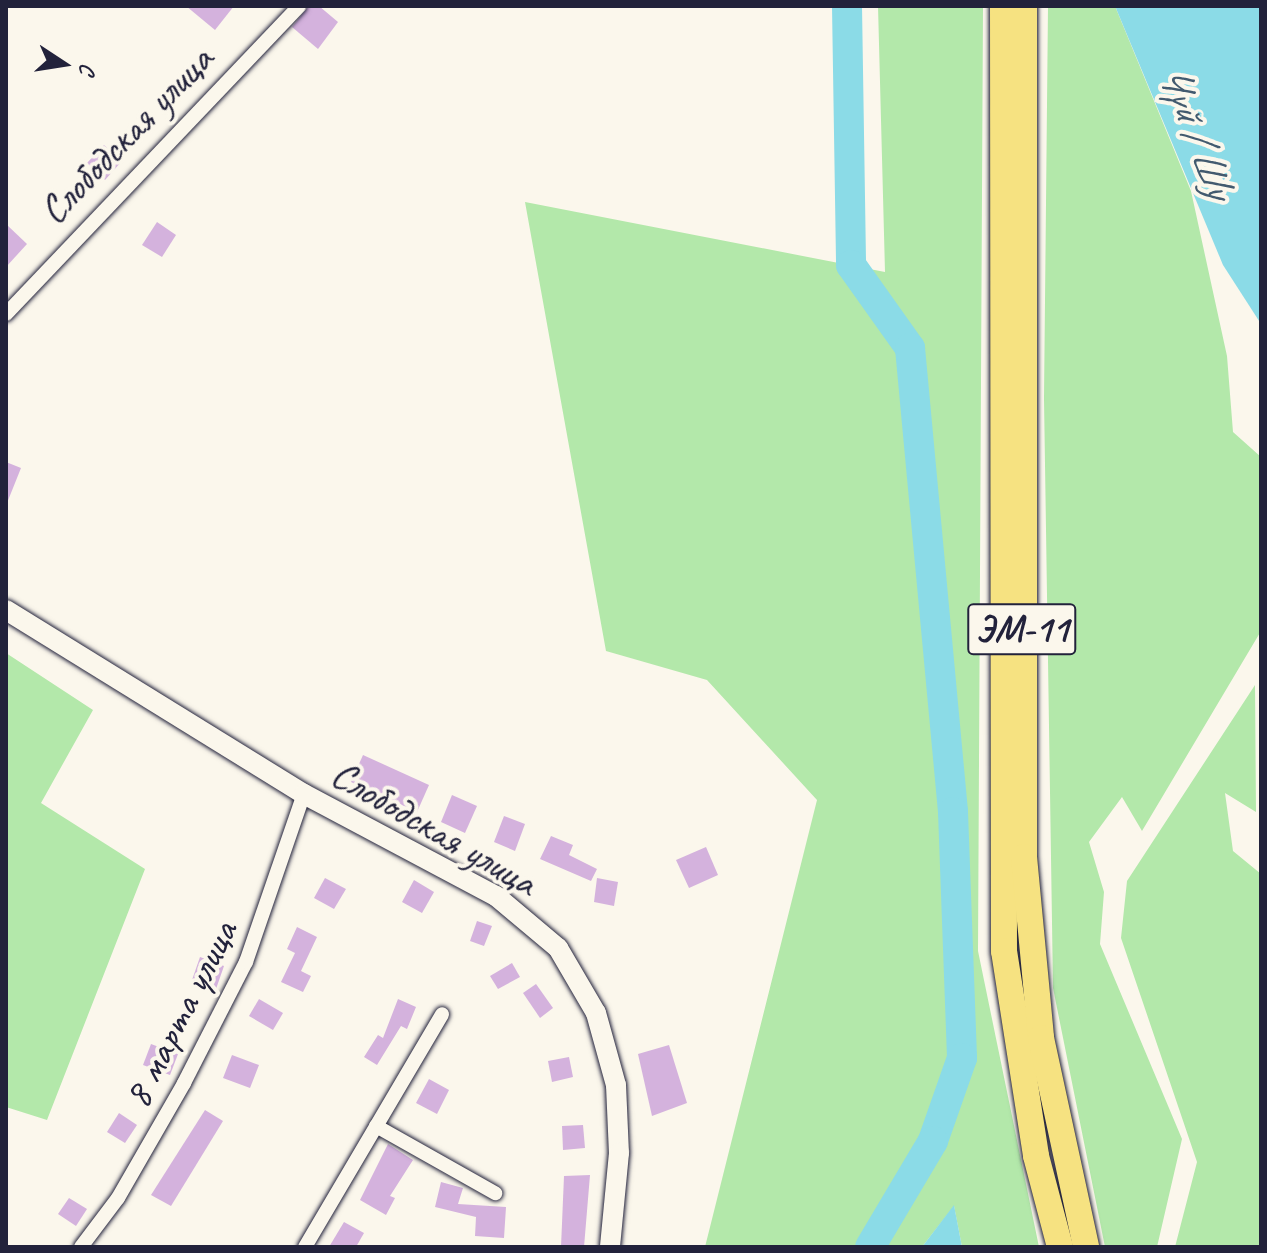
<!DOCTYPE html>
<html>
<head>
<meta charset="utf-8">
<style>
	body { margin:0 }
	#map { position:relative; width:1267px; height:1253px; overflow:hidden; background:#fbf7ec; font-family:Caveat,sans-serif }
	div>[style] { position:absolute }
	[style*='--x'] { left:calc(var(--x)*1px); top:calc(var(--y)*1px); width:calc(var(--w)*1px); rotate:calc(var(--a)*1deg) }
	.green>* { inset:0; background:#b3e8aa }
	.water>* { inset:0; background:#8bdbe7 }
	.river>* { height:30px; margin:-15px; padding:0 15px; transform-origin:15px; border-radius:15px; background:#8bdbe7 }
	.building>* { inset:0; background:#d4b2dd }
	.roads { filter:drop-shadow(0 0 2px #22223b) drop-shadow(0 0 2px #22223b) }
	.street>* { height:14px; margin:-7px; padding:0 7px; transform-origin:7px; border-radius:7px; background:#fbf7ec }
	.secondary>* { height:20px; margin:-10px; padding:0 10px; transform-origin:10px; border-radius:10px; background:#fbf7ec }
	.highway>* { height:26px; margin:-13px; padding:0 13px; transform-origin:13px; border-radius:13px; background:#f6e281 }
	span { translate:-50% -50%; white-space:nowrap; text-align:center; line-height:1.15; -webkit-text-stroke:8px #fbf7ec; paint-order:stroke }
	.shield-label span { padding:2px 6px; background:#fbf7ec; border:2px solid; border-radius:6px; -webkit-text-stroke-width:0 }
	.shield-label { font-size:38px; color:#22223b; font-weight:700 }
	.street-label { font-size:40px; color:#22223b }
	.water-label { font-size:42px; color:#425a6f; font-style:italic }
	.frame { position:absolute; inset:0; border:8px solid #22223b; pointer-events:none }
	.north { position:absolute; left:24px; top:24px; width:80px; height:80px; -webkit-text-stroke:6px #fbf7ec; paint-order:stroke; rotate:102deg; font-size:22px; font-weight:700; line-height:32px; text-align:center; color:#22223b }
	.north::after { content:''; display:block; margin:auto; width:28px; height:36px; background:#22223b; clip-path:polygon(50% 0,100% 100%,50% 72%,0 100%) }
</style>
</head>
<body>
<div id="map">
	<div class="green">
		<div style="clip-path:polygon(878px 6px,983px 6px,978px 951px,1039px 1247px,962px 1247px,954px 1206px,922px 1247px,705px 1247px,817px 800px,707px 680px,606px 651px,525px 202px,885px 272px)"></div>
		<div style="clip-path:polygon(1048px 6px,1115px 6px,1191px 191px,1227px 356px,1233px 432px,1261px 457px,1261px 631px,1142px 831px,1122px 797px,1089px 842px,1104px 892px,1100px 944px,1182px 1139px,1157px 1247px,1105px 1247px,1053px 988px,1044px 399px)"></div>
		<div style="clip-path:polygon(6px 653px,93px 710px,41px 803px,145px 869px,47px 1120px,6px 1107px)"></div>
		<div style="clip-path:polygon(1255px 685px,1256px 812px,1225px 793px,1233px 851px,1261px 874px,1261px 1247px,1175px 1247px,1197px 1162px,1121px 938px,1127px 881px)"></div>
	</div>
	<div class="water">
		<div style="clip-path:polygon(1115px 6px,1261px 6px,1261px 324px,1223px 265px)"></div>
		<div style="clip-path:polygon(954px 1205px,962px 1247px,922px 1247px)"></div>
	</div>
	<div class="river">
		<div style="--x:847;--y:6;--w:259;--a:89.1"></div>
		<div style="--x:851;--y:265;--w:102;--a:54.6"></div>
		<div style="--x:910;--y:348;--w:466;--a:84.7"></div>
		<div style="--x:953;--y:812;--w:246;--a:87.9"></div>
		<div style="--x:962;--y:1058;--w:88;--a:109.3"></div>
		<div style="--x:933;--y:1141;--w:123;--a:120.7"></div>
	</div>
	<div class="building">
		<div style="clip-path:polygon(186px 6px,234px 6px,215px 30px)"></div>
		<div style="clip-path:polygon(309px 6px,319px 6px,338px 22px,318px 49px,292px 27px)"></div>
		<div style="clip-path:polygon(104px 145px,122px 161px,105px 180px,87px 163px)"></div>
		<div style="clip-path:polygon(157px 222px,176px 235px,162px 257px,142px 245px)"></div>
		<div style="clip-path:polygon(6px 224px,27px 244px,6px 267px)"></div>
		<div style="clip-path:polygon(6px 462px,21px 468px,7px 503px,6px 503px)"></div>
		<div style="clip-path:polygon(363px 755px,429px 785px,417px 812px,351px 782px)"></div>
		<div style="clip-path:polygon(452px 795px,477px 806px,465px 833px,441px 822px)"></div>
		<div style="clip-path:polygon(504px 816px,525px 824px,515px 851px,494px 842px)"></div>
		<div style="clip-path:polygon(551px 836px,573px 845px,569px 855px,597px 869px,591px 881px,540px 859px)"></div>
		<div style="clip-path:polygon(706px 847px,718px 875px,689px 888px,676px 860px)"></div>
		<div style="clip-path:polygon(325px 878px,346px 889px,334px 909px,314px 898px)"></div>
		<div style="clip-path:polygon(597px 878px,618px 882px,614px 906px,594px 902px)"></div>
		<div style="clip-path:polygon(414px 880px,434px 892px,422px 913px,402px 902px)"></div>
		<div style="clip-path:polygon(477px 921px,492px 926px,484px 946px,470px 941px)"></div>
		<div style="clip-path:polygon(297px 927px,317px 937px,301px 971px,311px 976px,303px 992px,281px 982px,295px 953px,287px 949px)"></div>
		<div style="clip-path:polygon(200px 957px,224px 966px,216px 989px,192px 980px)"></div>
		<div style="clip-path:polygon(512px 963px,520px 977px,498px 989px,490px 976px)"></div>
		<div style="clip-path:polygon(536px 984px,553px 1008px,540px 1018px,523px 993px)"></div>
		<div style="clip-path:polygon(259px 999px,283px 1013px,273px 1030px,249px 1016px)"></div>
		<div style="clip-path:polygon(398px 999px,416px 1007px,407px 1029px,401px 1026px,377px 1065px,364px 1057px,378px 1035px,383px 1038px)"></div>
		<div style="clip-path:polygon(151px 1044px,178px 1054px,170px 1075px,143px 1065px)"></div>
		<div style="clip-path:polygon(669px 1045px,687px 1103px,652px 1116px,638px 1054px)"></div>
		<div style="clip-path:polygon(232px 1055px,259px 1065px,250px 1088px,223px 1078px)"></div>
		<div style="clip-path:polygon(569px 1057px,573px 1077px,552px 1082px,548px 1061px)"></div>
		<div style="clip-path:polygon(429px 1079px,449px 1090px,437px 1114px,416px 1103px)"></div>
		<div style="clip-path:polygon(205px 1110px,223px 1121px,171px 1206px,151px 1195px)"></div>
		<div style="clip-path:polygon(119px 1113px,137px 1125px,125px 1143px,107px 1132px)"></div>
		<div style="clip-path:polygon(583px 1125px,585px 1148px,563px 1150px,562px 1126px)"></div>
		<div style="clip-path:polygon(388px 1144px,413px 1160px,390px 1196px,395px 1198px,386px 1215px,360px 1200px)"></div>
		<div style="clip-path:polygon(590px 1175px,584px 1247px,561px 1247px,564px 1176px)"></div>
		<div style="clip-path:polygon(441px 1182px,463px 1188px,458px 1204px,506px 1207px,504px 1238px,475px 1236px,476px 1217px,435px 1207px)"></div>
		<div style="clip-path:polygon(69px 1198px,87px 1209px,76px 1226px,58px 1214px)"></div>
		<div style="clip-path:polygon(344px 1222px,364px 1233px,356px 1247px,329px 1247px)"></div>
	</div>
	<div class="roads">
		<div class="street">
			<div style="--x:6;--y:314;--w:425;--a:-46.4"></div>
			<div style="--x:376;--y:1126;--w:137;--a:29.4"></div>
			<div style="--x:81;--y:1247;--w:61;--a:-52.9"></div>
			<div style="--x:118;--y:1198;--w:133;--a:-60.1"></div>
			<div style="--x:184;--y:1083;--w:136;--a:-62.9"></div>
			<div style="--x:246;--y:962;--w:178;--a:-71"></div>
			<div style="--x:305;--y:1247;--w:270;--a:-59.5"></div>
		</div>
		<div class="secondary">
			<div style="--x:6;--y:610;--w:350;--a:31.7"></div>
			<div style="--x:304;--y:794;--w:217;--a:28"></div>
			<div style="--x:496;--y:896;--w:81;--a:40"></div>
			<div style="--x:558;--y:948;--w:75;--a:59.7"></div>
			<div style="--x:596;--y:1013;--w:75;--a:74.5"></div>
			<div style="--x:616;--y:1085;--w:68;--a:87.5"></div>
			<div style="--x:619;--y:1153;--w:94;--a:95.5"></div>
		</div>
		<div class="highway">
			<div style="--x:1003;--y:6;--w:945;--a:89.94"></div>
			<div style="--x:1004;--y:951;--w:207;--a:81.1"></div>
			<div style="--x:1036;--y:1156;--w:94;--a:75.2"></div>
			<div style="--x:1024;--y:6;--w:851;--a:90"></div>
			<div style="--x:1024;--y:857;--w:182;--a:84.6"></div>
			<div style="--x:1041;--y:1038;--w:214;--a:77.8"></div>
		</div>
	</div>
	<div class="shield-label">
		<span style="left:1022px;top:629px">ЭМ-11</span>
	</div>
	<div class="street-label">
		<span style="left:126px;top:135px;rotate:-46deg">Слободская улица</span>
		<span style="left:434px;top:828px;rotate:30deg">Слободская улица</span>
		<span style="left:180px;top:1014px;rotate:-63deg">8 марта улица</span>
	</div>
	<div class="water-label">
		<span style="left:1196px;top:131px;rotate:69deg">Чүй / Шу</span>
	</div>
	<div class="frame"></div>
	<div class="north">С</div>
</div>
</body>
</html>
